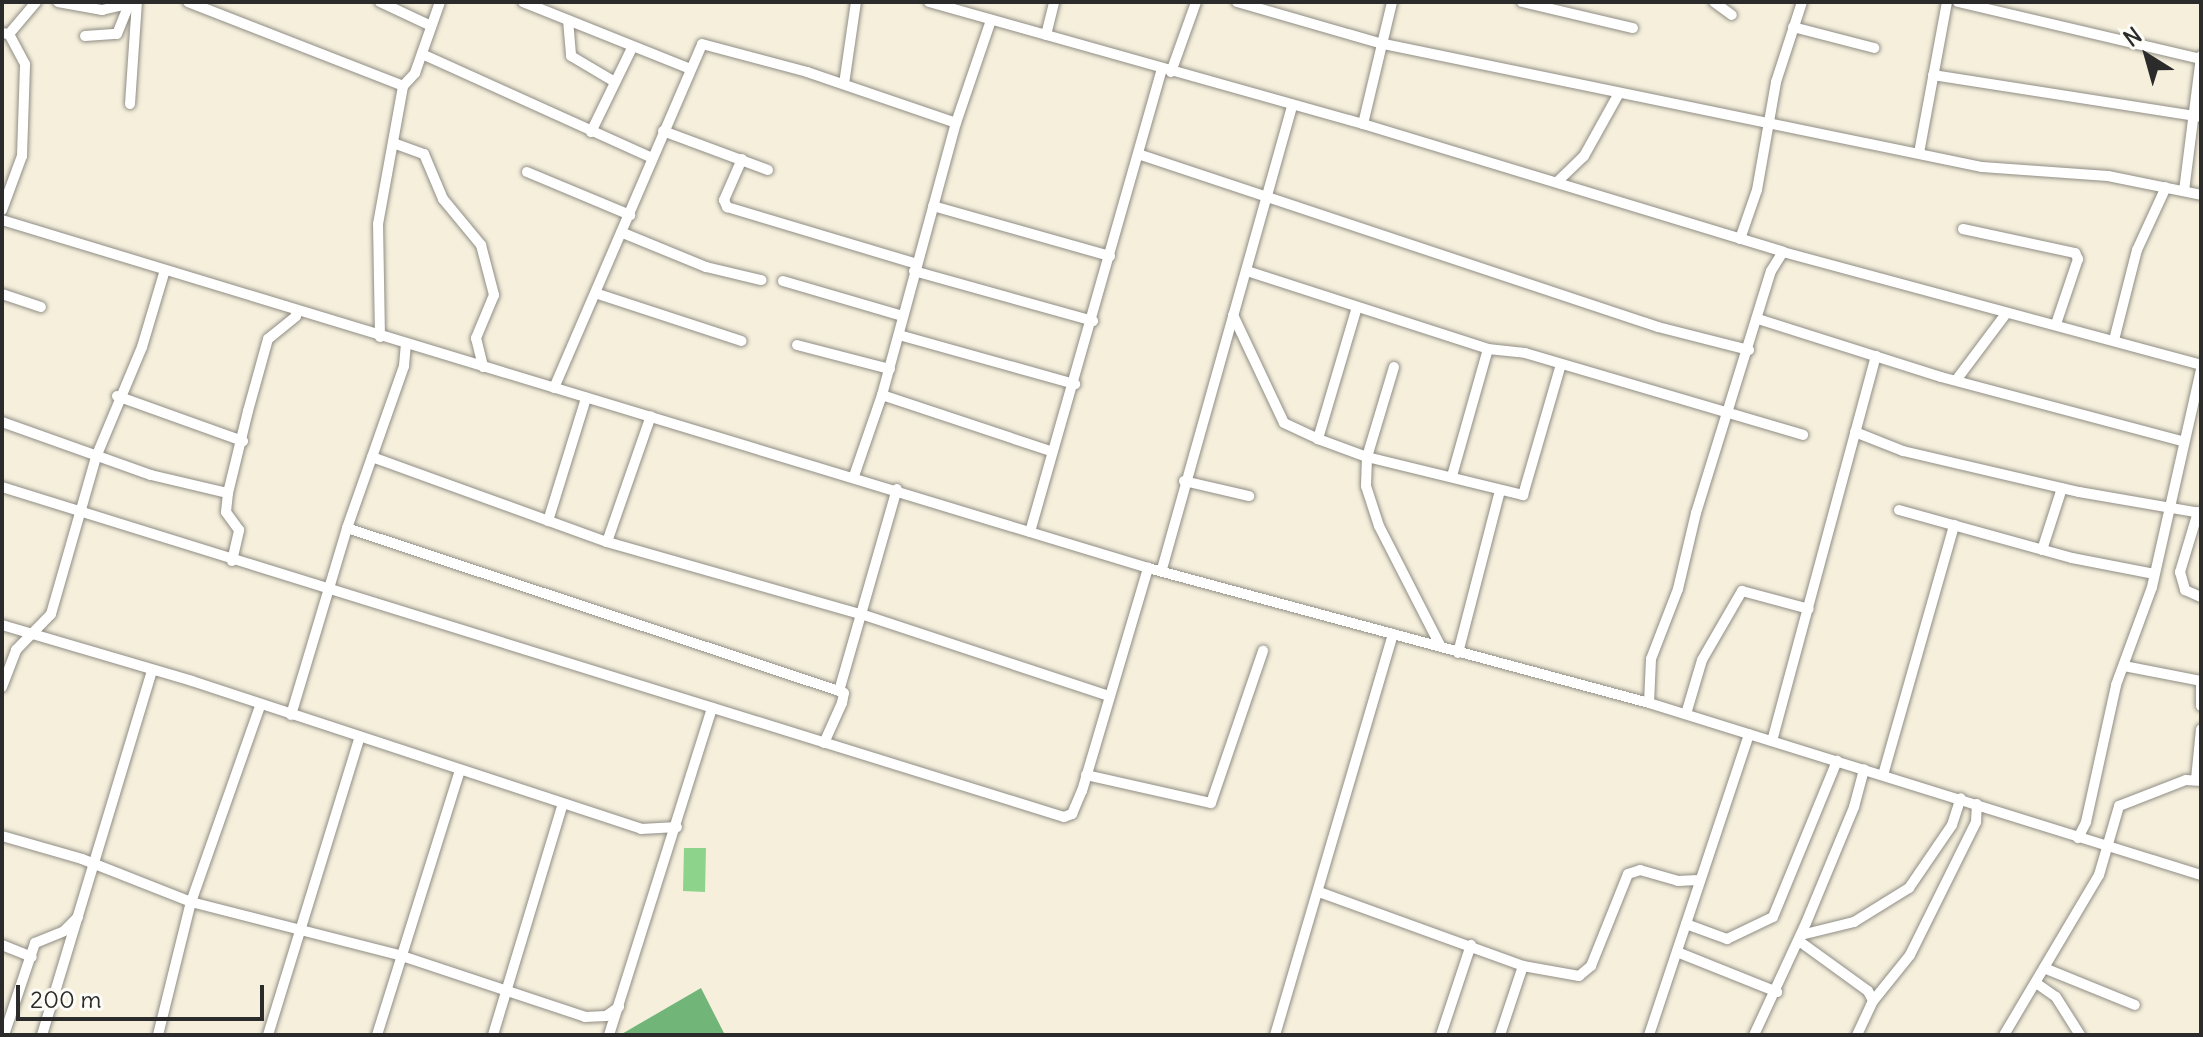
<!DOCTYPE html>
<html>
<head>
<meta charset="utf-8">
<style>
	body { margin:0 }
	#map { position:relative; width:2203px; height:1037px; overflow:hidden; background:#f5efdc; font-family:Delius,sans-serif }
	div>[style] { position:absolute }
	[style*='--x'] { left:calc(var(--x)*1px); top:calc(var(--y)*1px); width:calc(var(--w)*1px); rotate:calc(var(--a)*1deg) }
	.green>* { inset:0; background:#8ed38c }
	.forest>* { inset:0; background:#72b578 }
	.roads { filter:drop-shadow(0 0 2px #908d84) drop-shadow(0 0 2px #908d84) }
	.minor>* { height:10px; margin:-5px; padding:0 5px; transform-origin:5px; border-radius:5px; background:#fff }
	span { translate:-50% -50%; white-space:nowrap; text-align:center; line-height:1.15; -webkit-text-stroke:8px #fdfcf7; paint-order:stroke }
	.frame { position:absolute; inset:0; border:4px solid #2b2b2b; pointer-events:none }
	.north { position:absolute; left:2107px; top:16px; width:80px; height:80px; -webkit-text-stroke:6px #fdfcf7; paint-order:stroke; rotate:323deg; font-size:22px; font-weight:700; line-height:32px; text-align:center; color:#2b2b2b }
	.north::after { content:''; display:block; margin:auto; width:28px; height:36px; background:#2b2b2b; clip-path:polygon(50% 0,100% 100%,50% 72%,0 100%) }
	.scale { position:absolute; left:16px; top:985px; width:248px; height:36px; box-sizing:border-box; border:4px solid #2b2b2b; border-top:0; padding-left:10px; font-size:24px; line-height:28px; white-space:nowrap; color:#2b2b2b; -webkit-text-stroke:6px #fdfcf7; paint-order:stroke }
</style>
</head>
<body>
<div id="map">
	<div class="green">
		<div style="clip-path:polygon(684px 848px,706px 848px,705px 892px,683px 891px)"></div>
	</div>
	<div class="forest">
		<div style="clip-path:polygon(701px 988px,725px 1035px,619px 1035px,620px 1035px)"></div>
	</div>
	<div class="roads">
		<div class="minor">
			<div style="--x:58;--y:2;--w:45;--a:10.3"></div>
			<div style="--x:102;--y:10;--w:28;--a:-13"></div>
			<div style="--x:188;--y:2;--w:231;--a:21.3"></div>
			<div style="--x:380;--y:2;--w:56;--a:25.2"></div>
			<div style="--x:523;--y:2;--w:178;--a:21.8"></div>
			<div style="--x:929;--y:2;--w:451;--a:15.7"></div>
			<div style="--x:1363;--y:124;--w:439;--a:16.9"></div>
			<div style="--x:1783;--y:252;--w:433;--a:15.1"></div>
			<div style="--x:1237;--y:2;--w:148;--a:16.1"></div>
			<div style="--x:1379;--y:43;--w:616;--a:11.62"></div>
			<div style="--x:1982;--y:167;--w:126;--a:4.1"></div>
			<div style="--x:2108;--y:176;--w:95;--a:11.5"></div>
			<div style="--x:1522;--y:2;--w:114;--a:13.2"></div>
			<div style="--x:1714;--y:2;--w:22;--a:36"></div>
			<div style="--x:1958;--y:2;--w:250;--a:13.2"></div>
			<div style="--x:568;--y:20;--w:36;--a:85"></div>
			<div style="--x:571;--y:56;--w:51;--a:30.6"></div>
			<div style="--x:1793;--y:27;--w:84;--a:14.5"></div>
			<div style="--x:2;--y:33;--w:7;--a:8"></div>
			<div style="--x:9;--y:34;--w:42;--a:-49.8"></div>
			<div style="--x:1046;--y:35;--w:34;--a:-76"></div>
			<div style="--x:85;--y:36;--w:32;--a:-4"></div>
			<div style="--x:117;--y:34;--w:35;--a:-68"></div>
			<div style="--x:422;--y:54;--w:252;--a:24.3"></div>
			<div style="--x:1171;--y:72;--w:74;--a:-70.3"></div>
			<div style="--x:1933;--y:75;--w:271;--a:8.9"></div>
			<div style="--x:844;--y:84;--w:83;--a:-81.7"></div>
			<div style="--x:130;--y:104;--w:102;--a:-86.1"></div>
			<div style="--x:1363;--y:124;--w:125;--a:-76.6"></div>
			<div style="--x:663;--y:131;--w:112;--a:20.4"></div>
			<div style="--x:591;--y:132;--w:93;--a:-64"></div>
			<div style="--x:396;--y:144;--w:30;--a:20"></div>
			<div style="--x:424;--y:154;--w:49;--a:67.1"></div>
			<div style="--x:443;--y:199;--w:60;--a:50.4"></div>
			<div style="--x:481;--y:245;--w:52;--a:75.4"></div>
			<div style="--x:494;--y:295;--w:47;--a:112.7"></div>
			<div style="--x:476;--y:338;--w:30;--a:76"></div>
			<div style="--x:1919;--y:153;--w:154;--a:-79.5"></div>
			<div style="--x:1141;--y:155;--w:545;--a:18.4"></div>
			<div style="--x:1658;--y:327;--w:94;--a:14.2"></div>
			<div style="--x:742;--y:159;--w:45;--a:113.7"></div>
			<div style="--x:724;--y:200;--w:8;--a:67"></div>
			<div style="--x:727;--y:207;--w:198;--a:16.7"></div>
			<div style="--x:527;--y:172;--w:112;--a:22.7"></div>
			<div style="--x:1557;--y:182;--w:37;--a:-44"></div>
			<div style="--x:1584;--y:156;--w:72;--a:-60.9"></div>
			<div style="--x:2184;--y:191;--w:136;--a:-82.8"></div>
			<div style="--x:933;--y:206;--w:184;--a:15.8"></div>
			<div style="--x:2;--y:210;--w:58;--a:-69.7"></div>
			<div style="--x:22;--y:156;--w:92;--a:-88.1"></div>
			<div style="--x:25;--y:64;--w:34;--a:-118"></div>
			<div style="--x:2;--y:220;--w:1198;--a:16.89"></div>
			<div style="--x:1148;--y:568;--w:519;--a:15.08"></div>
			<div style="--x:1649;--y:703;--w:578;--a:17.31"></div>
			<div style="--x:1963;--y:229;--w:115;--a:12.1"></div>
			<div style="--x:2075;--y:253;--w:7;--a:63"></div>
			<div style="--x:2078;--y:259;--w:69;--a:108.7"></div>
			<div style="--x:623;--y:233;--w:90;--a:22.3"></div>
			<div style="--x:706;--y:267;--w:57;--a:13.3"></div>
			<div style="--x:1740;--y:239;--w:52;--a:-70.9"></div>
			<div style="--x:1757;--y:190;--w:110;--a:-80"></div>
			<div style="--x:1776;--y:82;--w:84;--a:-72"></div>
			<div style="--x:914;--y:271;--w:186;--a:15.6"></div>
			<div style="--x:1247;--y:271;--w:253;--a:17.9"></div>
			<div style="--x:783;--y:281;--w:125;--a:16.3"></div>
			<div style="--x:2;--y:294;--w:41;--a:18.4"></div>
			<div style="--x:598;--y:294;--w:151;--a:18.1"></div>
			<div style="--x:1357;--y:307;--w:138;--a:106.5"></div>
			<div style="--x:1318;--y:439;--w:52;--a:20.2"></div>
			<div style="--x:1367;--y:457;--w:161;--a:13.7"></div>
			<div style="--x:1523;--y:495;--w:136;--a:-73.8"></div>
			<div style="--x:1233;--y:315;--w:119;--a:64.7"></div>
			<div style="--x:1284;--y:423;--w:38;--a:25"></div>
			<div style="--x:1758;--y:319;--w:192;--a:17.6"></div>
			<div style="--x:1941;--y:377;--w:248;--a:14.9"></div>
			<div style="--x:899;--y:335;--w:183;--a:15.6"></div>
			<div style="--x:380;--y:337;--w:113;--a:-91"></div>
			<div style="--x:378;--y:224;--w:140;--a:-79.7"></div>
			<div style="--x:403;--y:86;--w:18;--a:-47"></div>
			<div style="--x:415;--y:73;--w:75;--a:-70.6"></div>
			<div style="--x:2114;--y:340;--w:93;--a:-75.7"></div>
			<div style="--x:2137;--y:250;--w:69;--a:-65.3"></div>
			<div style="--x:797;--y:345;--w:96;--a:14.5"></div>
			<div style="--x:1394;--y:367;--w:94;--a:106.7"></div>
			<div style="--x:1367;--y:457;--w:29;--a:92"></div>
			<div style="--x:1366;--y:486;--w:42;--a:72"></div>
			<div style="--x:1379;--y:526;--w:136;--a:62.9"></div>
			<div style="--x:1957;--y:379;--w:80;--a:-53.1"></div>
			<div style="--x:554;--y:388;--w:374;--a:-66.7"></div>
			<div style="--x:702;--y:44;--w:109;--a:14.9"></div>
			<div style="--x:807;--y:72;--w:157;--a:18.9"></div>
			<div style="--x:882;--y:395;--w:177;--a:18.4"></div>
			<div style="--x:117;--y:396;--w:134;--a:19.7"></div>
			<div style="--x:2;--y:422;--w:158;--a:19.6"></div>
			<div style="--x:151;--y:475;--w:79;--a:13.2"></div>
			<div style="--x:1855;--y:432;--w:52;--a:21.6"></div>
			<div style="--x:1903;--y:451;--w:181;--a:13.1"></div>
			<div style="--x:2079;--y:492;--w:124;--a:9.8"></div>
			<div style="--x:372;--y:457;--w:250;--a:19.9"></div>
			<div style="--x:607;--y:542;--w:267;--a:15.9"></div>
			<div style="--x:864;--y:615;--w:258;--a:18.3"></div>
			<div style="--x:854;--y:476;--w:86;--a:-70.9"></div>
			<div style="--x:882;--y:395;--w:282;--a:-74.8"></div>
			<div style="--x:956;--y:123;--w:109;--a:-71.2"></div>
			<div style="--x:1452;--y:476;--w:132;--a:-74.2"></div>
			<div style="--x:1488;--y:349;--w:37;--a:6"></div>
			<div style="--x:1525;--y:353;--w:290;--a:16.4"></div>
			<div style="--x:1184;--y:481;--w:67;--a:13"></div>
			<div style="--x:2;--y:487;--w:1112;--a:17.26"></div>
			<div style="--x:1064;--y:817;--w:9;--a:-21"></div>
			<div style="--x:1072;--y:814;--w:25;--a:-67"></div>
			<div style="--x:1082;--y:791;--w:233;--a:-73.5"></div>
			<div style="--x:1899;--y:510;--w:180;--a:15.5"></div>
			<div style="--x:2072;--y:558;--w:84;--a:11"></div>
			<div style="--x:2198;--y:512;--w:63;--a:106.7"></div>
			<div style="--x:2180;--y:572;--w:19;--a:74"></div>
			<div style="--x:2185;--y:590;--w:17;--a:24"></div>
			<div style="--x:548;--y:521;--w:129;--a:-72.8"></div>
			<div style="--x:347;--y:528;--w:518;--a:18.33"></div>
			<div style="--x:1030;--y:532;--w:480;--a:-74.1"></div>
			<div style="--x:607;--y:542;--w:133;--a:-70.8"></div>
			<div style="--x:2042;--y:550;--w:65;--a:-72.1"></div>
			<div style="--x:232;--y:561;--w:32;--a:-77"></div>
			<div style="--x:239;--y:530;--w:22;--a:-126"></div>
			<div style="--x:226;--y:512;--w:19;--a:-84"></div>
			<div style="--x:228;--y:493;--w:84;--a:-76.3"></div>
			<div style="--x:248;--y:411;--w:75;--a:-74.5"></div>
			<div style="--x:268;--y:339;--w:36;--a:-39"></div>
			<div style="--x:296;--y:316;--w:5;--a:-90"></div>
			<div style="--x:1162;--y:569;--w:481;--a:-74.3"></div>
			<div style="--x:2;--y:625;--w:198;--a:16.4"></div>
			<div style="--x:192;--y:681;--w:473;--a:18.2"></div>
			<div style="--x:641;--y:829;--w:36;--a:-3"></div>
			<div style="--x:1458;--y:653;--w:167;--a:-75.5"></div>
			<div style="--x:2124;--y:666;--w:78;--a:11"></div>
			<div style="--x:2201;--y:683;--w:23;--a:90"></div>
			<div style="--x:2;--y:687;--w:40;--a:-69"></div>
			<div style="--x:16;--y:650;--w:50;--a:-45.8"></div>
			<div style="--x:51;--y:614;--w:163;--a:-74"></div>
			<div style="--x:96;--y:457;--w:119;--a:-67.3"></div>
			<div style="--x:142;--y:347;--w:80;--a:-73.4"></div>
			<div style="--x:1649;--y:703;--w:44;--a:-87.4"></div>
			<div style="--x:1651;--y:659;--w:75;--a:-68.9"></div>
			<div style="--x:1678;--y:589;--w:78;--a:-76.7"></div>
			<div style="--x:1696;--y:513;--w:253;--a:-72.8"></div>
			<div style="--x:1771;--y:271;--w:22;--a:-58"></div>
			<div style="--x:1686;--y:714;--w:56;--a:-73.5"></div>
			<div style="--x:1702;--y:660;--w:80;--a:-59.9"></div>
			<div style="--x:1742;--y:591;--w:69;--a:15"></div>
			<div style="--x:291;--y:715;--w:195;--a:-73.3"></div>
			<div style="--x:347;--y:528;--w:172;--a:-70.6"></div>
			<div style="--x:404;--y:366;--w:21;--a:-85"></div>
			<div style="--x:1772;--y:741;--w:399;--a:-74.9"></div>
			<div style="--x:824;--y:743;--w:44;--a:-65.8"></div>
			<div style="--x:842;--y:703;--w:10;--a:-79"></div>
			<div style="--x:844;--y:693;--w:5;--a:-158"></div>
			<div style="--x:839;--y:691;--w:210;--a:-74"></div>
			<div style="--x:1086;--y:775;--w:128;--a:12.6"></div>
			<div style="--x:1211;--y:803;--w:161;--a:-71.1"></div>
			<div style="--x:1883;--y:775;--w:260;--a:-74.1"></div>
			<div style="--x:2196;--y:779;--w:50;--a:-84.3"></div>
			<div style="--x:2;--y:836;--w:83;--a:16"></div>
			<div style="--x:82;--y:859;--w:117;--a:21.5"></div>
			<div style="--x:191;--y:902;--w:215;--a:14.3"></div>
			<div style="--x:399;--y:955;--w:196;--a:18.4"></div>
			<div style="--x:585;--y:1017;--w:21;--a:-3"></div>
			<div style="--x:606;--y:1016;--w:16;--a:-35"></div>
			<div style="--x:2078;--y:838;--w:18;--a:-63"></div>
			<div style="--x:2086;--y:822;--w:140;--a:-77.6"></div>
			<div style="--x:2116;--y:685;--w:104;--a:-69.8"></div>
			<div style="--x:2152;--y:587;--w:223;--a:-77.3"></div>
			<div style="--x:1319;--y:892;--w:217;--a:19.9"></div>
			<div style="--x:1523;--y:966;--w:57;--a:10.1"></div>
			<div style="--x:1579;--y:976;--w:16;--a:-40"></div>
			<div style="--x:1591;--y:966;--w:99;--a:-68.1"></div>
			<div style="--x:1628;--y:874;--w:13;--a:-18"></div>
			<div style="--x:1640;--y:870;--w:40;--a:16"></div>
			<div style="--x:1678;--y:881;--w:20;--a:-3"></div>
			<div style="--x:1686;--y:924;--w:44;--a:20.1"></div>
			<div style="--x:1727;--y:939;--w:51;--a:-25.6"></div>
			<div style="--x:1773;--y:917;--w:169;--a:-67.7"></div>
			<div style="--x:1801;--y:935;--w:55;--a:-13.8"></div>
			<div style="--x:1854;--y:922;--w:65;--a:-31.7"></div>
			<div style="--x:1909;--y:888;--w:76;--a:-55.7"></div>
			<div style="--x:1952;--y:825;--w:28;--a:-72"></div>
			<div style="--x:1799;--y:941;--w:85;--a:35.9"></div>
			<div style="--x:1868;--y:991;--w:11;--a:63"></div>
			<div style="--x:2;--y:945;--w:32;--a:22"></div>
			<div style="--x:1677;--y:952;--w:108;--a:21.8"></div>
			<div style="--x:2044;--y:968;--w:98;--a:22.1"></div>
			<div style="--x:2036;--y:983;--w:24;--a:35"></div>
			<div style="--x:2056;--y:997;--w:45;--a:57.7"></div>
			<div style="--x:4;--y:1035;--w:97;--a:-71.4"></div>
			<div style="--x:35;--y:943;--w:31;--a:-22"></div>
			<div style="--x:64;--y:931;--w:20;--a:-45"></div>
			<div style="--x:42;--y:1035;--w:380;--a:-73.2"></div>
			<div style="--x:158;--y:1035;--w:137;--a:-76.1"></div>
			<div style="--x:191;--y:902;--w:208;--a:-70.6"></div>
			<div style="--x:268;--y:1035;--w:310;--a:-72.9"></div>
			<div style="--x:377;--y:1035;--w:278;--a:-72.6"></div>
			<div style="--x:493;--y:1035;--w:242;--a:-73.2"></div>
			<div style="--x:609;--y:1035;--w:343;--a:-72.5"></div>
			<div style="--x:1275;--y:1035;--w:418;--a:-73.6"></div>
			<div style="--x:1441;--y:1035;--w:95;--a:-71.6"></div>
			<div style="--x:1500;--y:1035;--w:73;--a:-71.6"></div>
			<div style="--x:1649;--y:1035;--w:317;--a:-71.6"></div>
			<div style="--x:1754;--y:1035;--w:123;--a:-65.1"></div>
			<div style="--x:1806;--y:923;--w:126;--a:-67.5"></div>
			<div style="--x:1854;--y:807;--w:39;--a:-75"></div>
			<div style="--x:1857;--y:1035;--w:38;--a:-65"></div>
			<div style="--x:1873;--y:1001;--w:59;--a:-51.2"></div>
			<div style="--x:1910;--y:955;--w:148;--a:-63.6"></div>
			<div style="--x:1976;--y:822;--w:18;--a:-87"></div>
			<div style="--x:2004;--y:1035;--w:186;--a:-59.3"></div>
			<div style="--x:2099;--y:875;--w:72;--a:-73.8"></div>
			<div style="--x:2119;--y:806;--w:72;--a:-21.2"></div>
			<div style="--x:2186;--y:780;--w:15;--a:4"></div>
		</div>
	</div>
	<div class="frame"></div>
	<div class="north">N</div>
	<div class="scale">200 m</div>
</div>
</body>
</html>
